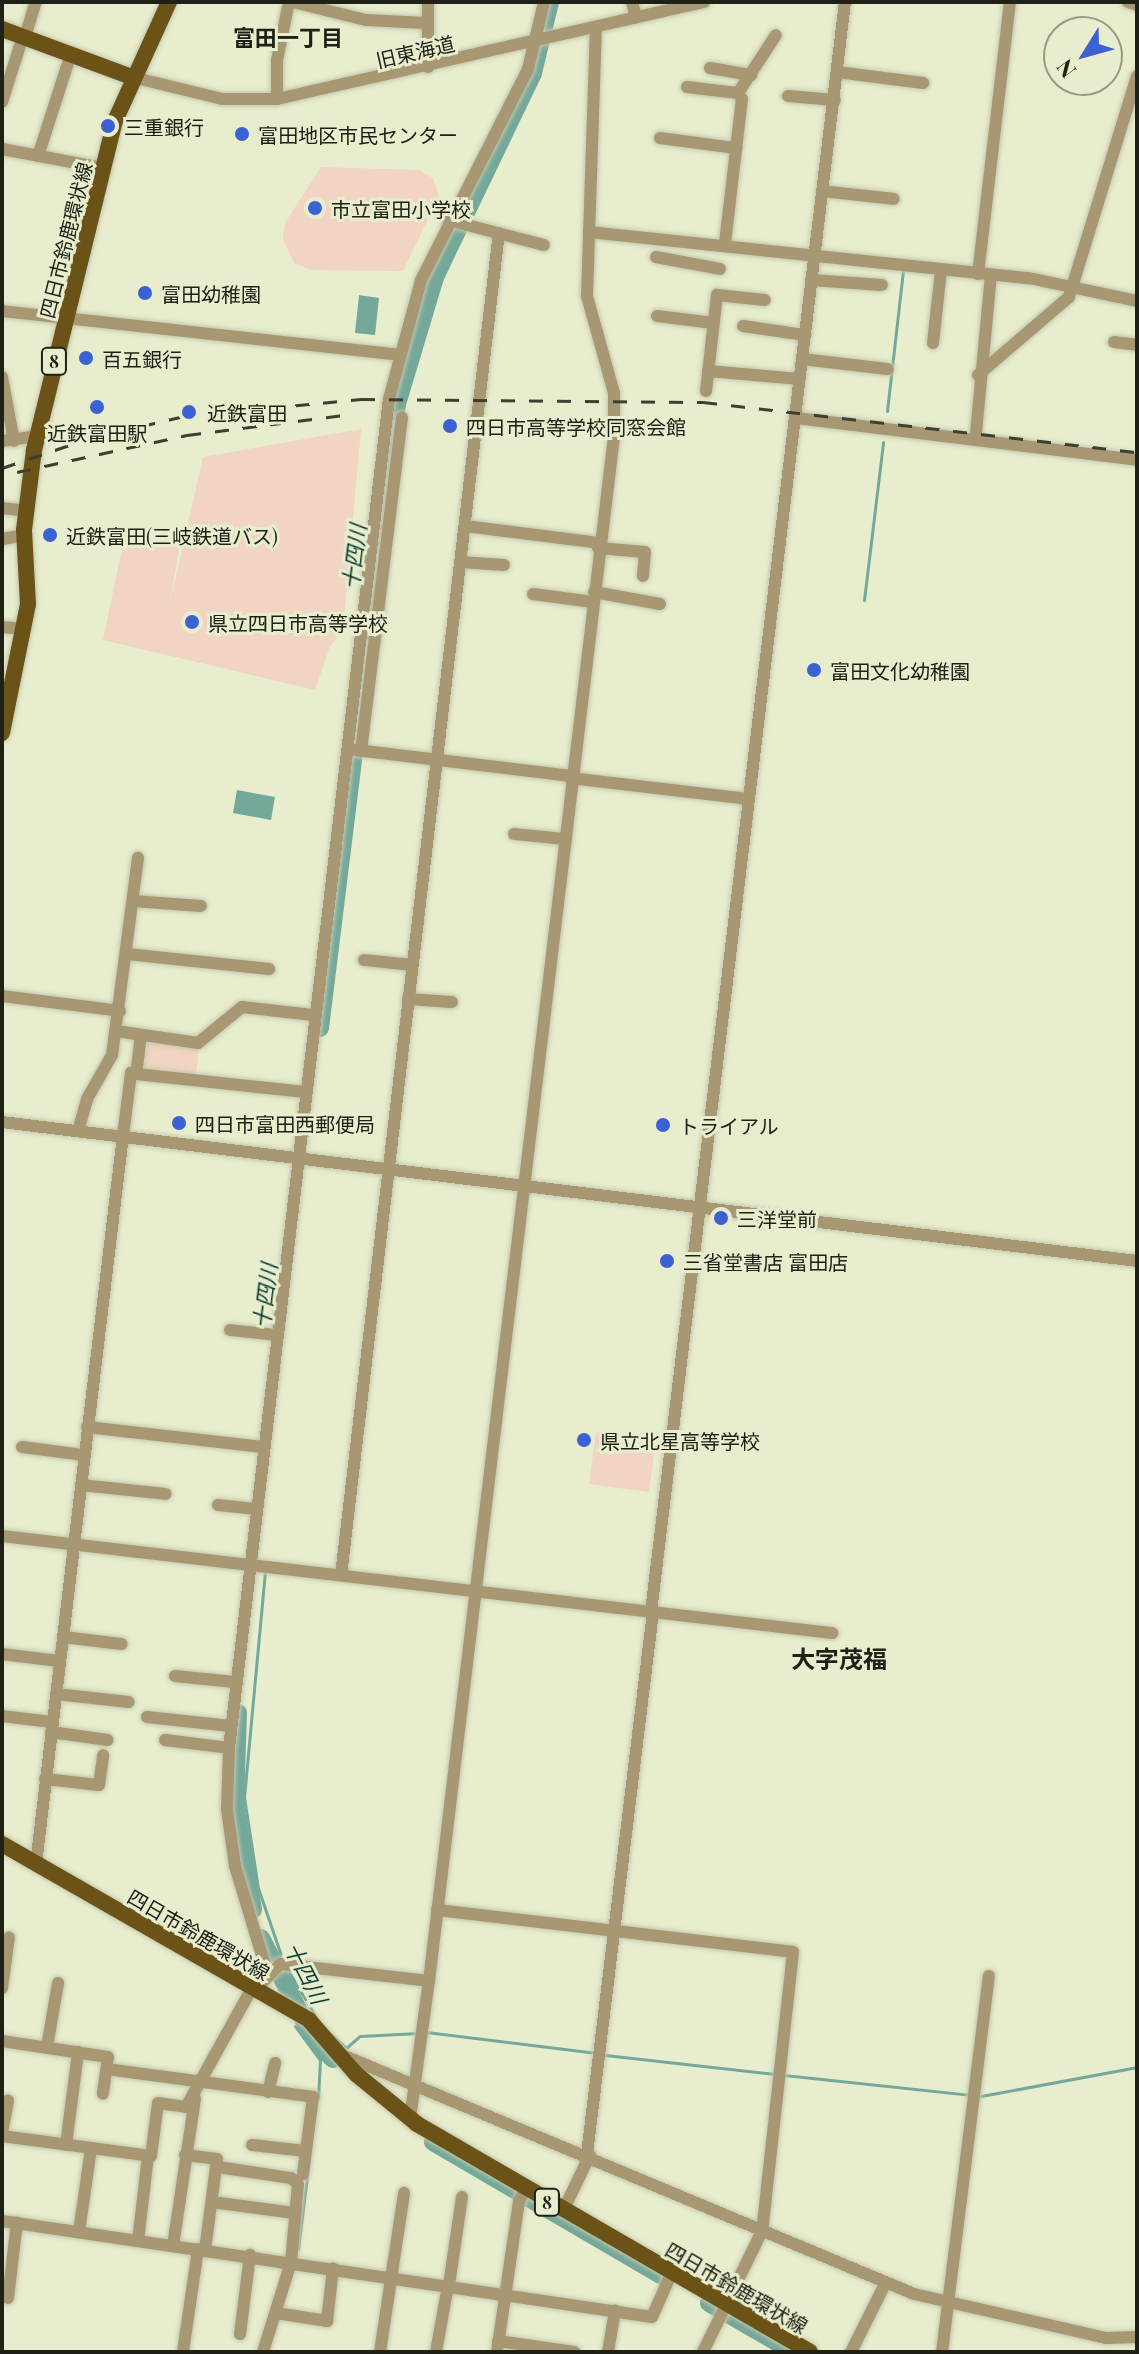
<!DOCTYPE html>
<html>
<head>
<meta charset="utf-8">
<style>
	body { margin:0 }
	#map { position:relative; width:1139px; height:2354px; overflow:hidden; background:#e8edce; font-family:"Playfair Display","Noto Sans JP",serif }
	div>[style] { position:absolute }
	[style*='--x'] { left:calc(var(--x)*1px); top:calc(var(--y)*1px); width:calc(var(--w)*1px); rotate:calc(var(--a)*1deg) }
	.green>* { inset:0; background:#f1d4c2 }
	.water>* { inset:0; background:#74a89a }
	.stream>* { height:3px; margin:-1.5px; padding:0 1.5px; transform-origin:1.5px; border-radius:1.5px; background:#74a89a }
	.river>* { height:18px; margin:-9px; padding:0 9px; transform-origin:9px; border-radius:9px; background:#74a89a }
	.roads { filter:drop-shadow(0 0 2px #c4c8ad) drop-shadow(0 0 2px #c4c8ad) }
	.minor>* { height:12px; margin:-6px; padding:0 6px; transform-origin:6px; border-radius:6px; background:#a89773 }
	.major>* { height:16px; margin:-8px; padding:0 8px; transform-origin:8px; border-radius:8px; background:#6b5318 }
	.rail>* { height:3px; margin-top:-1.5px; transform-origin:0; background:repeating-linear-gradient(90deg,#3d3f31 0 14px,transparent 0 28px) }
	.dots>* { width:22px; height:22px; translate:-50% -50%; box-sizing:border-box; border:4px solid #e8edce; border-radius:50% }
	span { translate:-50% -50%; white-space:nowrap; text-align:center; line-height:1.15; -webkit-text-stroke:6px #e8edce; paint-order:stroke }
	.shield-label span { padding:2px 6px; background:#e8edce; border:2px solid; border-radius:6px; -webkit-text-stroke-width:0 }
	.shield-label { font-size:18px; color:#202116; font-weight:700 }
	.street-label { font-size:20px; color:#202116 }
	.poi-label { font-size:20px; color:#202116 }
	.left { translate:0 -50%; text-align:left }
	.neighbourhood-label { font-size:22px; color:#202116; font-weight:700 }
	.water-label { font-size:22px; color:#0e3e34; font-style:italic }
	.quarter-label { font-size:24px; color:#202116; font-weight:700 }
	.frame { position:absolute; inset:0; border:4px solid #202116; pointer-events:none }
	.north { position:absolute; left:1043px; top:16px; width:80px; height:80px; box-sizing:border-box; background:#e8edce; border:2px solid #989b84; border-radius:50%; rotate:233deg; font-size:22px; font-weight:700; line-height:32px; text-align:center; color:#202116 }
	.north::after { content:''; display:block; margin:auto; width:28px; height:36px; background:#3c61d2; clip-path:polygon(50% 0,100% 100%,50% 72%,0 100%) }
</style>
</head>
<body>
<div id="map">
	<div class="green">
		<div style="clip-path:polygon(321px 167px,419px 170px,433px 178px,439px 196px,403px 271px,312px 270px,294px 263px,283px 239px,285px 223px)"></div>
		<div style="clip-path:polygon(361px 429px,343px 631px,330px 646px,315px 690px,103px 640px,125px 534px,180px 545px,169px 607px,203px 457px)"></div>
		<div style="clip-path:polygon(148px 1042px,199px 1048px,196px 1076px,143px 1070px)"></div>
		<div style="clip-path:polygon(596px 1432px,656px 1440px,649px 1492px,589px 1484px)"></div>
	</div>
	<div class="water">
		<div style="clip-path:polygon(359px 295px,379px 298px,375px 335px,355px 333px)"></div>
		<div style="clip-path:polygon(237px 790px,275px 797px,271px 820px,233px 813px)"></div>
	</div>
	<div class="stream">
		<div style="--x:887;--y:411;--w:141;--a:-83.5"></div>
		<div style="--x:864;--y:600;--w:159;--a:-83.1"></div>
		<div style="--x:265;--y:1571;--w:227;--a:95.3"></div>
		<div style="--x:244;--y:1797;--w:92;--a:81.3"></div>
		<div style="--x:258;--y:1888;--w:71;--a:71.1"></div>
		<div style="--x:289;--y:1972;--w:49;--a:59.2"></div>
		<div style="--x:287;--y:1992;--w:10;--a:73"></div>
		<div style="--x:295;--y:2026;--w:42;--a:53.7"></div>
		<div style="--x:320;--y:2060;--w:38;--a:93"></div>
		<div style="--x:426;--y:2032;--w:172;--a:7"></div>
		<div style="--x:332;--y:2035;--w:19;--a:43"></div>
		<div style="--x:346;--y:2048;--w:18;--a:-41"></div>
		<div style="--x:360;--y:2036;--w:58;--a:-3"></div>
		<div style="--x:605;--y:2055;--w:171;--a:6.4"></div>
		<div style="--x:784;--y:2075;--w:187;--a:6.1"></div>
		<div style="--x:981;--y:2096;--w:159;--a:-10.5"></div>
		<div style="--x:298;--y:2249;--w:73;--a:-82.9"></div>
	</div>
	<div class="river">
		<div style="--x:320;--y:1028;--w:629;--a:-82.97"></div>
		<div style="--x:397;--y:404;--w:133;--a:-73.3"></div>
		<div style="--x:435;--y:277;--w:226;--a:-64.3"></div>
		<div style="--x:533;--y:73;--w:73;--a:-76.5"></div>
		<div style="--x:238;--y:1713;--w:92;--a:91.9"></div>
		<div style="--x:235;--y:1805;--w:106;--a:80.2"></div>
		<div style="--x:261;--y:1938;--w:110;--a:62.5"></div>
		<div style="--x:312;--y:2036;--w:31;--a:48"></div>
		<div style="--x:433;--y:2142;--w:270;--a:30.3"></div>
		<div style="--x:709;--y:2303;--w:98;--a:30"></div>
	</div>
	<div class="roads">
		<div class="minor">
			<div style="--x:293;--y:2;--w:75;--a:13.9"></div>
			<div style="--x:366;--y:20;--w:60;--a:2.9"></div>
			<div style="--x:632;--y:2;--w:16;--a:76"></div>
			<div style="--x:1128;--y:2;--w:9;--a:18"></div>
			<div style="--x:25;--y:37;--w:37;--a:-73"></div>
			<div style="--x:428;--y:67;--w:65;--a:-90"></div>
			<div style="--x:710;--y:68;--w:42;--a:9.7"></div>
			<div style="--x:837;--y:72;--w:87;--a:7.3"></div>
			<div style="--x:132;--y:77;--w:93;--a:13.7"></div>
			<div style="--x:222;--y:99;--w:55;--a:0"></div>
			<div style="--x:277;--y:99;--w:438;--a:-12.8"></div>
			<div style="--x:687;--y:87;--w:51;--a:6.7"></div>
			<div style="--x:788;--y:96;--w:47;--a:4.9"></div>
			<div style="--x:277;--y:99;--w:39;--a:-90"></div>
			<div style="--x:277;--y:60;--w:59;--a:-78.3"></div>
			<div style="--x:2;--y:102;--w:69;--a:-72.3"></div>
			<div style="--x:660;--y:138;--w:77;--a:7.5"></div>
			<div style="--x:2;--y:149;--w:103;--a:10.7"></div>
			<div style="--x:38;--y:156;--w:107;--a:-72.1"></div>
			<div style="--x:822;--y:191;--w:72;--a:6.3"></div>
			<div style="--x:448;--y:220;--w:99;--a:14.6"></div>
			<div style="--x:589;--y:232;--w:442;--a:6"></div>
			<div style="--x:1029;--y:278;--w:110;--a:12"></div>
			<div style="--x:725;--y:243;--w:145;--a:-83.3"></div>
			<div style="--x:742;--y:99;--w:7;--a:-124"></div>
			<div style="--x:738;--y:93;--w:69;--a:-56.8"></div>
			<div style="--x:656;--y:257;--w:65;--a:10.6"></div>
			<div style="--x:978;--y:274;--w:274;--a:-83.3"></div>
			<div style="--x:811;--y:280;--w:71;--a:4"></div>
			<div style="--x:2;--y:311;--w:398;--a:6.3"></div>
			<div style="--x:657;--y:316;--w:57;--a:7"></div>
			<div style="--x:743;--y:326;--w:63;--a:8.3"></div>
			<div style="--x:1114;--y:342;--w:23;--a:7"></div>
			<div style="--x:933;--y:343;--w:72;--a:-83.7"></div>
			<div style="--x:802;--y:359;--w:86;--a:6.7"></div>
			<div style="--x:708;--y:371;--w:92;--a:5"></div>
			<div style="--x:978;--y:375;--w:120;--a:-40.6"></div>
			<div style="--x:1069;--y:297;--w:231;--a:-72.9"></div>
			<div style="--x:2;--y:377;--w:65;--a:79.4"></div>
			<div style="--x:706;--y:391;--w:97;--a:-83.5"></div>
			<div style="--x:717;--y:295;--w:48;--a:5.9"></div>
			<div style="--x:796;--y:418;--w:344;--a:7"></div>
			<div style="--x:976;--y:433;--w:159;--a:-84.6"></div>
			<div style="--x:2;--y:441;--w:37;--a:-8"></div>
			<div style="--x:2;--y:508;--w:23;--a:7"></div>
			<div style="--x:465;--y:526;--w:135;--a:7.2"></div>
			<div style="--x:2;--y:539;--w:22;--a:-10"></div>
			<div style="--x:598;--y:548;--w:47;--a:4.9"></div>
			<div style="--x:645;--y:552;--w:24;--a:95"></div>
			<div style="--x:460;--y:562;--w:44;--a:3.9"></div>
			<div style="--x:594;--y:592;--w:67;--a:10.3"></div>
			<div style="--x:533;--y:594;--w:61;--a:7.6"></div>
			<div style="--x:2;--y:627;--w:22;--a:5"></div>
			<div style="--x:356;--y:750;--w:217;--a:6.9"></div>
			<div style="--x:361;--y:751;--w:336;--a:-83"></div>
			<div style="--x:570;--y:778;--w:179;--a:6.7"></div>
			<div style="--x:514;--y:834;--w:50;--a:5.7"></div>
			<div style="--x:133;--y:901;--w:68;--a:4.2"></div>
			<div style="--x:127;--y:954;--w:143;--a:6"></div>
			<div style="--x:364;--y:960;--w:48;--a:5.9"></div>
			<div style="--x:2;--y:996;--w:119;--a:7.2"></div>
			<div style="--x:408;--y:999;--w:44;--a:3.9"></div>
			<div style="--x:116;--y:1031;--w:83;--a:8.3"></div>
			<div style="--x:198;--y:1043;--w:57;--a:-39.3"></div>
			<div style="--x:242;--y:1007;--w:71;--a:6.4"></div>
			<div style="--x:141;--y:1035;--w:39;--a:97"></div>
			<div style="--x:136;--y:1074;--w:170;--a:6.1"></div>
			<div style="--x:2;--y:1122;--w:1143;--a:6.98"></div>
			<div style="--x:78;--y:1131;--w:33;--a:-74"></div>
			<div style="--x:87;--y:1099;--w:51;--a:-60.4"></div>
			<div style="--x:112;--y:1055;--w:199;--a:-82.5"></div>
			<div style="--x:230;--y:1330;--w:47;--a:6.1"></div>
			<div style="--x:87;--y:1427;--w:177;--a:6.5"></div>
			<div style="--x:22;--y:1447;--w:63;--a:7.4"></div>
			<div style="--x:81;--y:1485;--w:85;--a:6"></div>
			<div style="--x:218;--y:1505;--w:37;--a:6"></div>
			<div style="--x:2;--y:1536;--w:836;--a:6.67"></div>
			<div style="--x:341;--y:1575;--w:1351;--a:-83.29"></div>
			<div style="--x:651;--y:1612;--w:1622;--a:-83.13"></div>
			<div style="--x:63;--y:1637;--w:59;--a:6.8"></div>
			<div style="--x:2;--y:1654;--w:57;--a:7"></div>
			<div style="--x:175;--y:1676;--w:60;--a:5.7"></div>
			<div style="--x:56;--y:1694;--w:73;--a:6.3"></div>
			<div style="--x:2;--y:1716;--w:50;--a:6.8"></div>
			<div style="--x:147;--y:1717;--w:84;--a:6.1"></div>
			<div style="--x:51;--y:1732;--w:57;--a:8.1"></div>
			<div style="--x:165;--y:1740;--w:64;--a:7.1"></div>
			<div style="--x:45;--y:1779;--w:54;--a:6.3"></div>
			<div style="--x:99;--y:1785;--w:30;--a:-82"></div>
			<div style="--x:36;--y:1864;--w:733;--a:-83.19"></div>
			<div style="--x:123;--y:1136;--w:64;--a:-82.8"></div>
			<div style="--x:131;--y:1073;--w:5;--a:11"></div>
			<div style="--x:437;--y:1910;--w:358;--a:6.7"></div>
			<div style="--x:793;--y:1952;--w:281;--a:96.3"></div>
			<div style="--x:762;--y:2231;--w:135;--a:116"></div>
			<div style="--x:267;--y:1972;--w:111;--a:-106.8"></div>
			<div style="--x:235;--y:1866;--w:58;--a:-98"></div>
			<div style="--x:227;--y:1809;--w:61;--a:-88.1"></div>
			<div style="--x:229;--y:1748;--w:1358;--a:-83.24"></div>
			<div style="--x:389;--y:399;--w:123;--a:-74.9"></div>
			<div style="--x:421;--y:280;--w:237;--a:-63.1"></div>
			<div style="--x:528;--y:69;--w:69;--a:-76.6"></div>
			<div style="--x:2;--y:1988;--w:51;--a:-82.2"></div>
			<div style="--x:255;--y:1990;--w:36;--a:-46"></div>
			<div style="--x:280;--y:1964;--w:150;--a:6.5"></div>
			<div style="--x:429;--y:1981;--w:1556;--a:-83.17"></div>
			<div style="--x:614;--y:436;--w:43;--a:-90"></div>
			<div style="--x:614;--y:393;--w:101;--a:-105.6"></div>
			<div style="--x:587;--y:296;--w:269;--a:-88.1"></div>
			<div style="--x:2;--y:2041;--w:107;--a:8.6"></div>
			<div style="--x:108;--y:2057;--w:37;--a:98"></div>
			<div style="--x:47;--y:2047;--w:65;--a:-80.2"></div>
			<div style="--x:335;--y:2052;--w:628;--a:22.68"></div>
			<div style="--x:914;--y:2294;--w:197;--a:12.9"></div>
			<div style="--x:1106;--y:2338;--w:31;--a:-2"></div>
			<div style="--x:107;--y:2069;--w:208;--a:7.7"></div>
			<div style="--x:313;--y:2097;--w:78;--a:97.4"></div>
			<div style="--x:268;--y:2092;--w:30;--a:-76"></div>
			<div style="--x:410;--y:2119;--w:139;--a:-82.2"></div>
			<div style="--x:2;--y:2132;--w:32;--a:-79"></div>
			<div style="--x:2;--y:2136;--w:150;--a:7.6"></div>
			<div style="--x:151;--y:2156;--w:53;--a:-82.5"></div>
			<div style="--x:158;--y:2103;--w:28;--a:8"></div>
			<div style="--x:186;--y:2107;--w:136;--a:-61"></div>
			<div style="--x:66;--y:2145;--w:94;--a:-82.6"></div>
			<div style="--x:252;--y:2145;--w:54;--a:6.3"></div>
			<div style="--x:587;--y:2154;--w:546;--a:-83.06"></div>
			<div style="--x:185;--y:2155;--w:32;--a:7"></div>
			<div style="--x:217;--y:2159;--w:92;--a:97.5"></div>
			<div style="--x:218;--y:2167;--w:74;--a:8.6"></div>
			<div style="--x:291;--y:2178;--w:9;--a:41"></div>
			<div style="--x:298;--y:2184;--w:78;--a:95.1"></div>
			<div style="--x:291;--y:2262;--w:94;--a:107.3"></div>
			<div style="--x:212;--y:2202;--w:83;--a:7.6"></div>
			<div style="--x:563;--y:2211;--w:62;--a:-64.3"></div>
			<div style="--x:2;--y:2221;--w:657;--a:8.4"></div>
			<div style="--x:652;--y:2317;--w:49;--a:-66"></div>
			<div style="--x:79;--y:2232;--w:84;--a:-81.8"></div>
			<div style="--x:138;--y:2241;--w:86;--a:-83.3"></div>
			<div style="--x:173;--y:2246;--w:149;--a:-81.5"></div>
			<div style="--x:449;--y:2285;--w:89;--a:-81.6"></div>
			<div style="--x:8;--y:2298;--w:76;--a:-83.2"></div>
			<div style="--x:276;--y:2313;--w:52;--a:8.9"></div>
			<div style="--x:327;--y:2321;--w:53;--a:-83.5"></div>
			<div style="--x:240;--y:2334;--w:80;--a:-82.8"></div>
			<div style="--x:498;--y:2341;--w:77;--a:8.2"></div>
			<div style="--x:183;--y:2352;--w:104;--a:-81.7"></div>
			<div style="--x:380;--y:2352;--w:161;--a:-81.4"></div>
			<div style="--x:436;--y:2352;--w:68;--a:-79.8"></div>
			<div style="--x:497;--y:2352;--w:153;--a:-81.7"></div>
			<div style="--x:519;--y:2201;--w:14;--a:-60"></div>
			<div style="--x:608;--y:2352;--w:42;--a:-80.3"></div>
			<div style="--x:851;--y:2352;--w:76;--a:-63.4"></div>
			<div style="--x:942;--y:2352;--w:379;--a:-82.9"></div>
		</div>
		<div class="major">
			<div style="--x:2;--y:29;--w:139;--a:20.3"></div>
			<div style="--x:2;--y:733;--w:132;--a:-78.6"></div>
			<div style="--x:28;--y:604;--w:74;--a:-93.1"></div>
			<div style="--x:24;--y:530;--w:81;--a:-82.9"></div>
			<div style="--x:34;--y:450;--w:339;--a:-76.2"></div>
			<div style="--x:115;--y:121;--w:131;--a:-65.6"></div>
			<div style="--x:2;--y:1844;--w:354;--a:29.8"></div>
			<div style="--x:309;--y:2020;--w:72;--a:49"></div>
			<div style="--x:356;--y:2074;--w:79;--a:39.3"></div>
			<div style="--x:417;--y:2124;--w:454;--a:30.1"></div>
		</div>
	</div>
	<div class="rail">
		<div style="--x:2;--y:468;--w:90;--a:-18.8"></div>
		<div style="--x:87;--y:439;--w:100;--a:-13.3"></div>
		<div style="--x:184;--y:416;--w:178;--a:-5.5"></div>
		<div style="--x:361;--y:399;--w:342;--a:0.5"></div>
		<div style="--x:703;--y:402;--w:437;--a:6.6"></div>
		<div style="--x:17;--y:472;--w:174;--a:-12.3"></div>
		<div style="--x:187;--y:435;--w:164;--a:-7.3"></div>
	</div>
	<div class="dots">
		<div style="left:108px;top:126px;background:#3c61d2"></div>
		<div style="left:242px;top:134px;background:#3c61d2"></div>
		<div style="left:315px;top:208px;background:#3c61d2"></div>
		<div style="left:145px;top:293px;background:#3c61d2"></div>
		<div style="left:86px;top:358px;background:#3c61d2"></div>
		<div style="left:97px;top:407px;background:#3c61d2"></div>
		<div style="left:189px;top:412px;background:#3c61d2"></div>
		<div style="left:450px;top:426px;background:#3c61d2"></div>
		<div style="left:50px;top:535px;background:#3c61d2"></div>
		<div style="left:192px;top:622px;background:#3c61d2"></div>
		<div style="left:814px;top:670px;background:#3c61d2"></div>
		<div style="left:179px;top:1123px;background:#3c61d2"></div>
		<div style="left:663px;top:1125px;background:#3c61d2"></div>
		<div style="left:721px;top:1218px;background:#3c61d2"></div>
		<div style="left:667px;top:1261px;background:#3c61d2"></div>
		<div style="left:584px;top:1440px;background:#3c61d2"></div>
	</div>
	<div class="shield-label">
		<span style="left:54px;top:361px">8</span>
		<span style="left:547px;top:2202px">8</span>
	</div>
	<div class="street-label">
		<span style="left:415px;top:51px;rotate:-13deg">旧東海道</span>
		<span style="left:65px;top:240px;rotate:-76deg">四日市鈴鹿環状線</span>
		<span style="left:199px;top:1934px;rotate:30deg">四日市鈴鹿環状線</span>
		<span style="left:737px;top:2287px;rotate:30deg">四日市鈴鹿環状線</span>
	</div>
	<div class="poi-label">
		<span class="left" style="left:124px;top:126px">三重銀行</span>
		<span class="left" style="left:258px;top:134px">富田地区市民センター</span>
		<span class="left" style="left:331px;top:208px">市立富田小学校</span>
		<span class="left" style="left:161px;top:293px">富田幼稚園</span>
		<span class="left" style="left:102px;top:358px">百五銀行</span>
		<span class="left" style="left:207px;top:412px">近鉄富田</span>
		<span class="left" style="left:466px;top:426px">四日市高等学校同窓会館</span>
		<span style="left:97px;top:432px">近鉄富田駅</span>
		<span class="left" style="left:66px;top:535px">近鉄富田(三岐鉄道バス)</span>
		<span class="left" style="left:208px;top:622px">県立四日市高等学校</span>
		<span class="left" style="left:830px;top:670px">富田文化幼稚園</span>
		<span class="left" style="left:195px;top:1123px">四日市富田西郵便局</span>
		<span class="left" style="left:679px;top:1125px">トライアル</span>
		<span class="left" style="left:737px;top:1218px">三洋堂前</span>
		<span class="left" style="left:683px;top:1261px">三省堂書店 富田店</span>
		<span class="left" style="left:600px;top:1440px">県立北星高等学校</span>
	</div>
	<div class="neighbourhood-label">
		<span style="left:288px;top:38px">富田一丁目</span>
	</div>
	<div class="water-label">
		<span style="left:354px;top:557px;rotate:-83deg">十四川</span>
		<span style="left:265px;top:1296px;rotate:-83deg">十四川</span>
		<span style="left:306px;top:1973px;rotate:63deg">十四川</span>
	</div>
	<div class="quarter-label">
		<span style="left:839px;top:1659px">大字茂福</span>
	</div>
	<div class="frame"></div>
	<div class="north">N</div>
</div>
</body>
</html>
